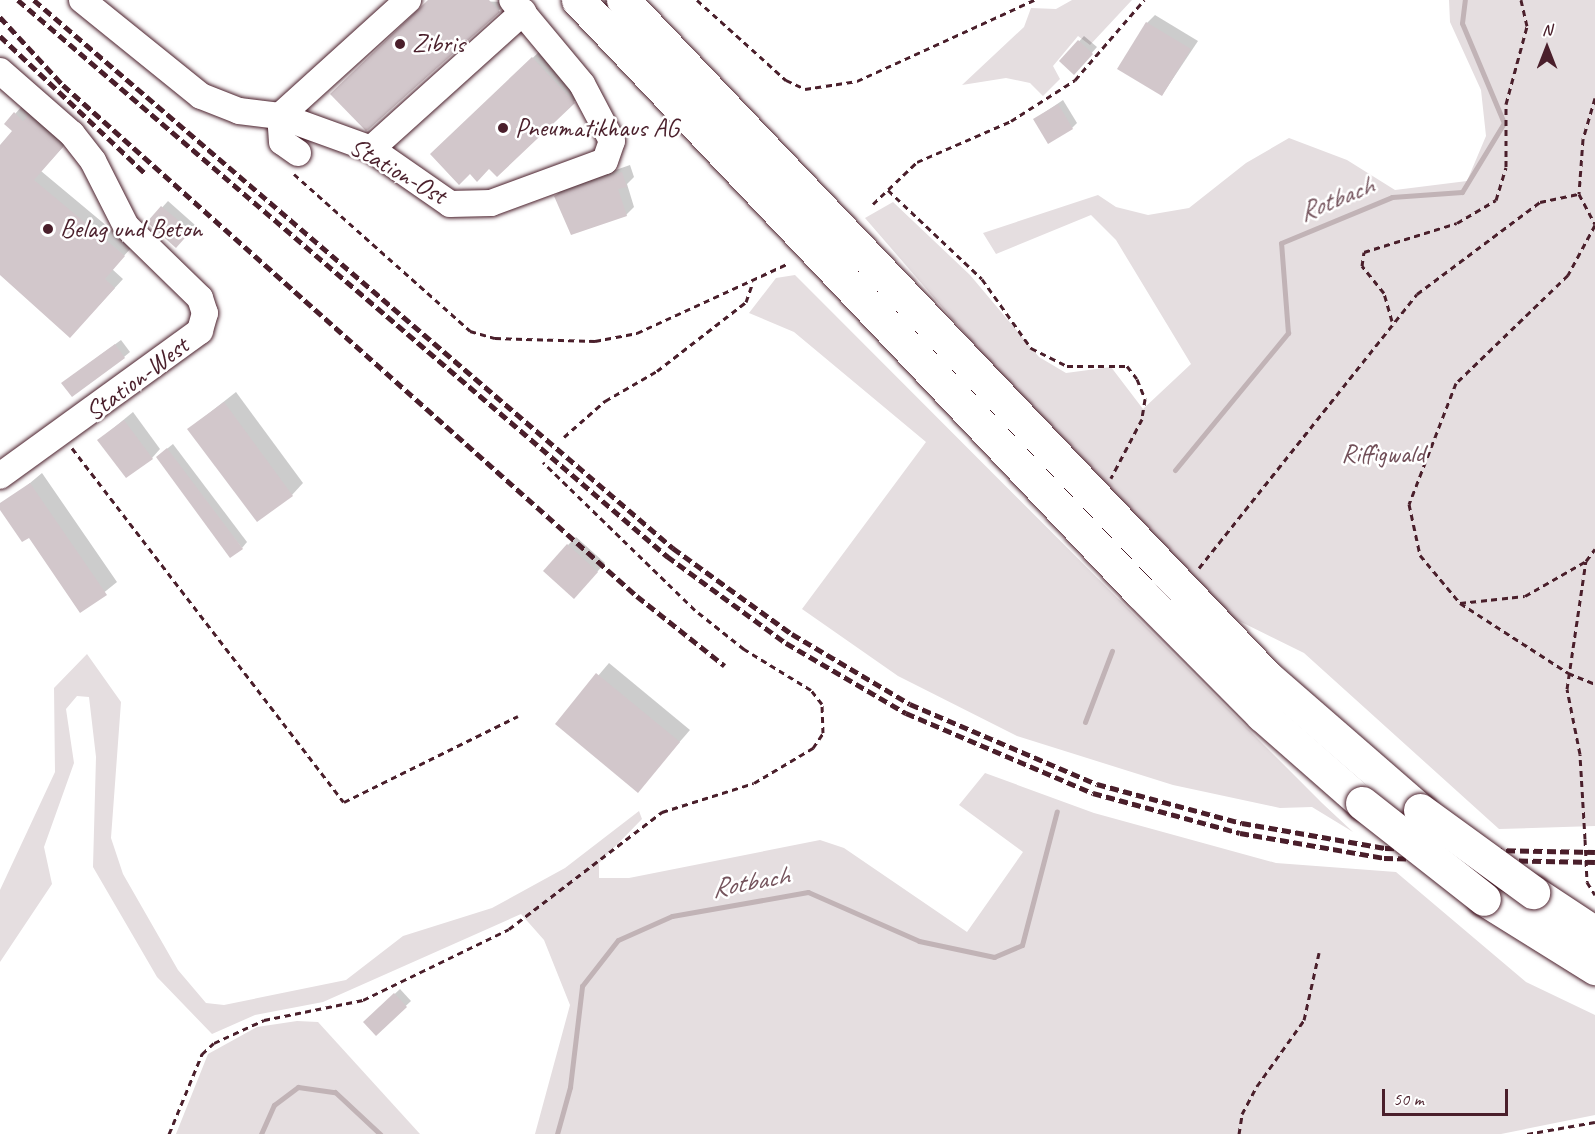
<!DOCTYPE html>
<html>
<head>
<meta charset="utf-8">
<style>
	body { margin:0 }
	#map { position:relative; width:1595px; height:1134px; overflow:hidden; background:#fff; font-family:Caveat,sans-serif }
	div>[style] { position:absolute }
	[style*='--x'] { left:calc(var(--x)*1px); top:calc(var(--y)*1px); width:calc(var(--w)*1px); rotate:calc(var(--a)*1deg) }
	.green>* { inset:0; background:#e5dee0 }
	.shadow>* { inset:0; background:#0003 }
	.stream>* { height:5px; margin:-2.5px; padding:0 2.5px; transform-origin:2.5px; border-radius:2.5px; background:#c1b3b6 }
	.building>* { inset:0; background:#d2c7cb }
	.path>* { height:3px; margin-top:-1.5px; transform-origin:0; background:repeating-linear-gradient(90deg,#4a1f2b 0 6px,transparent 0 10.5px) }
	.roads { filter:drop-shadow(0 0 2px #4a1f2b) drop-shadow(0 0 2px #4a1f2b) }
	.minor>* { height:26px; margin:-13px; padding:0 13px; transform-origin:13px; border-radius:13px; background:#fff }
	.highway>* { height:33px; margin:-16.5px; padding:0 16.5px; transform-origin:16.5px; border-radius:16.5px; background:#fff }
	.rail>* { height:4.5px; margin-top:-2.25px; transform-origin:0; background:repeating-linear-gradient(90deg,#4a1f2b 0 9px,transparent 0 13.5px) }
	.path-bridge>* { height:3px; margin-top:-1.5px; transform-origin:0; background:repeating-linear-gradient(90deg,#4a1f2b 0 6px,transparent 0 10.5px) }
	.bridges { filter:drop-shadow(0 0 2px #4a1f2b) drop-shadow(0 0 2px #4a1f2b) }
	.highway-bridge>* { height:33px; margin:-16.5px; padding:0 16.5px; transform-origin:16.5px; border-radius:16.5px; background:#fff }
	.dots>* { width:16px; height:16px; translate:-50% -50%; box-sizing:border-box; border:3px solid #fff; border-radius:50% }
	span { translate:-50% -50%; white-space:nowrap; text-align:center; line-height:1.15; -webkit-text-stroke:5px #fff; paint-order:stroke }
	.poi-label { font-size:26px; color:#4a1f2b }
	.left { translate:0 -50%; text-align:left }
	.street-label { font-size:26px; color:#4a1f2b }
	.park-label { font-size:26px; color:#714f58 }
	.water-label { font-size:27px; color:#74535c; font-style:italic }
	.north { position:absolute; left:1517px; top:18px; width:60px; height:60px; -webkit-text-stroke:4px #fff; paint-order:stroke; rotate:0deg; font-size:16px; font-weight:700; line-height:24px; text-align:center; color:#4a1f2b }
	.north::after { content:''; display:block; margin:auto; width:21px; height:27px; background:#4a1f2b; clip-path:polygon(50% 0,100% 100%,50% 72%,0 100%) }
	.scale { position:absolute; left:1382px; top:1089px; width:126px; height:27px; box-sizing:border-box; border:3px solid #4a1f2b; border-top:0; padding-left:8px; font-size:18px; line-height:21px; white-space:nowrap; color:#4a1f2b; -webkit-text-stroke:4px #fff; paint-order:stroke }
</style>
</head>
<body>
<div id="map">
	<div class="green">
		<div style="clip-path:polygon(1072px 0,1132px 0,1090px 45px,1078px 36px,1053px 66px,1060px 79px,1043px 96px,1030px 83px,1006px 78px,962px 85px,1024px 27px,1031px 8px,1056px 9px)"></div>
		<div style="clip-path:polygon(1449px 0,1595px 0,1595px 826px,1499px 829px,1304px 653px,1221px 612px,1037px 417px,865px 218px,893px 202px,970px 275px,1039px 357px,1066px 373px,1111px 367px,1143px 409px,1191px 364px,1116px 240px,1091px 215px,996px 254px,983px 233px,1098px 195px,1116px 207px,1148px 215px,1189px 208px,1246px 163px,1289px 138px,1347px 160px,1395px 190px,1467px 181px,1486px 136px,1481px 90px,1450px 22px)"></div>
		<div style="clip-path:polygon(795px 275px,1322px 803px,1353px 832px,1312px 807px,1280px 808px,1173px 785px,1017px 736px,898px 676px,802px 609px,926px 442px,794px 332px,749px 313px,776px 278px)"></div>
		<div style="clip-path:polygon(87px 654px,121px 702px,111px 838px,123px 874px,178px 970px,206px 1003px,224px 1005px,346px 980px,403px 936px,492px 908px,565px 868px,639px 811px,642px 819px,599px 863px,599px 878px,629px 878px,820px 840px,844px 848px,967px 932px,1023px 852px,959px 805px,985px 773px,1094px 813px,1276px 863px,1396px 872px,1526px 982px,1595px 1015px,1595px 1115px,1501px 1134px,535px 1134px,570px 1005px,544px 940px,521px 914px,323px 1002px,255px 1015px,212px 1034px,157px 977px,93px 867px,96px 757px,89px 697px,77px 696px,66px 709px,74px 763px,44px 847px,52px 884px,0 962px,0 890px,55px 772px,54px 688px)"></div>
		<div style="clip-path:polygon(297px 1021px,318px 1022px,420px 1134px,176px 1134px,208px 1054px,257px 1027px)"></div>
	</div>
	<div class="shadow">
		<div style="clip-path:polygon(430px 0,508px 2px,368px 130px,332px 94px)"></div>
		<div style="clip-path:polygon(1155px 15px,1198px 41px,1162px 95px,1147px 23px)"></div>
		<div style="clip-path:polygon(1084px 36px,1097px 47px,1074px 73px,1061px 61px)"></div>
		<div style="clip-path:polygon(542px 49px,582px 94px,497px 175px,489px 167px,432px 154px)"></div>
		<div style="clip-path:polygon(1063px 100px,1077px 123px,1072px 128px,1035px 119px)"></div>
		<div style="clip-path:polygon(23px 105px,71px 138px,41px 171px,132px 247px,112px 269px,123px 279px,78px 328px,0 273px,0 147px,14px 131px,15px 114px)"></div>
		<div style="clip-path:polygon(630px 165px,634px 177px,627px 184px,634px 207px,626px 215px,555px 196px,564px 188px)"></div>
		<div style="clip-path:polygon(168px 201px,195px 225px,176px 246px,149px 222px)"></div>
		<div style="clip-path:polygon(121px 340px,130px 352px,124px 357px,69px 378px)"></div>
		<div style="clip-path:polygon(236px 392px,303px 483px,292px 495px,189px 429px)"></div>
		<div style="clip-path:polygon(133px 412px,160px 449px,152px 458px,99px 440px)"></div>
		<div style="clip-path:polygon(173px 444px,247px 542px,242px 548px,163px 452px)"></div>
		<div style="clip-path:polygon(42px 473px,117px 582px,81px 611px,29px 536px,0 508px)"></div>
		<div style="clip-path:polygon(576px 537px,605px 563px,582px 589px,568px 545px)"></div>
		<div style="clip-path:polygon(609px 663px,690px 730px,638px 790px,557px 724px)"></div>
		<div style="clip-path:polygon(400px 989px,411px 1001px,376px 1034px,365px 1022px)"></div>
	</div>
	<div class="stream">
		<div style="--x:1175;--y:470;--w:178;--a:-50.5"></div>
		<div style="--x:1288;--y:333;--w:90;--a:-94.4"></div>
		<div style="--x:1281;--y:243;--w:120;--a:-22.5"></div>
		<div style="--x:1392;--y:197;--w:70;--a:-4.1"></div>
		<div style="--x:1462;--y:192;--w:81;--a:-58.7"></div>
		<div style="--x:1504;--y:123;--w:108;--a:-112.8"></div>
		<div style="--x:1462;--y:23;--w:23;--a:-83"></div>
		<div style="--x:1085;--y:722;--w:76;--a:-69.2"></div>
		<div style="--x:261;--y:1134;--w:32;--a:-66"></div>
		<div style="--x:274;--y:1105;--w:30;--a:-37"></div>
		<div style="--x:298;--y:1087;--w:37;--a:8"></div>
		<div style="--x:335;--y:1092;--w:62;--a:43"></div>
		<div style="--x:557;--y:1134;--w:49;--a:-74.5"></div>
		<div style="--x:570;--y:1087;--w:102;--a:-83.2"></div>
		<div style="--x:582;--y:986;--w:58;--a:-52"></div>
		<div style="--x:618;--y:940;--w:59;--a:-24"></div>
		<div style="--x:672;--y:916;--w:138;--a:-10"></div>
		<div style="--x:808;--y:892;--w:121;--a:23.8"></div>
		<div style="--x:919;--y:941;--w:77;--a:12"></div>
		<div style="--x:994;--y:957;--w:30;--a:-23"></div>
		<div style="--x:1022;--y:945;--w:138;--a:-75.4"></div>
	</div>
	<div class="building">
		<div style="clip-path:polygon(428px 0,489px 0,500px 12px,366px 131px,330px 94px)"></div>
		<div style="clip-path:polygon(1146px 22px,1191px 49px,1162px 96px,1117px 69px)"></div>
		<div style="clip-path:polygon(1078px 40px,1093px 54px,1074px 75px,1059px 61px)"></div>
		<div style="clip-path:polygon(532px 57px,575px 103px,497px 177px,489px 169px,477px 182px,470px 174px,459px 185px,430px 154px)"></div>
		<div style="clip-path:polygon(1058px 104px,1073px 129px,1048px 144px,1033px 119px)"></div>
		<div style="clip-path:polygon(14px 112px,23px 121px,28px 116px,63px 147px,34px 180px,125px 256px,105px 279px,115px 288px,70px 338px,0 275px,0 145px,12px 131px,4px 124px)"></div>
		<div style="clip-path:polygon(622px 172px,627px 187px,618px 189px,627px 216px,571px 235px,554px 196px)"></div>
		<div style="clip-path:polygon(161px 206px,191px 231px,176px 248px,147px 222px)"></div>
		<div style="clip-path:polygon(115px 344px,125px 358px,72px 397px,61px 383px)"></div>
		<div style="clip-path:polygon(224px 402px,293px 496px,257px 522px,187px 429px)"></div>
		<div style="clip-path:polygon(124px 420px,153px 459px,126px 478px,97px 440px)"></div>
		<div style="clip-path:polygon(167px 448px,243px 549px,230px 558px,156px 457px)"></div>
		<div style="clip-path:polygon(30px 483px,107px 595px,80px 613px,29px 538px,22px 542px,0 510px,0 503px)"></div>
		<div style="clip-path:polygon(567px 544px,598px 572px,574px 599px,543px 571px)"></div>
		<div style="clip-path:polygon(596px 673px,680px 742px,638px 793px,555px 724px)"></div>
		<div style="clip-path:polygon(394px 993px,407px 1007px,376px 1036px,363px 1022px)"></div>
	</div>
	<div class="path">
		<div style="--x:697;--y:0;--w:120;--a:42"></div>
		<div style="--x:786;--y:80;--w:21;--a:25"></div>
		<div style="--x:805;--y:89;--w:53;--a:-8.7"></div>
		<div style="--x:857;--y:81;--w:195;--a:-24.6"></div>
		<div style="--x:1595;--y:98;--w:43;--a:106.3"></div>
		<div style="--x:1583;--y:139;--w:55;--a:94.2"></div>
		<div style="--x:1579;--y:194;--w:34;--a:62"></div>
		<div style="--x:294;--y:174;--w:236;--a:41.7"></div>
		<div style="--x:470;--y:331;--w:26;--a:16"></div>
		<div style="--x:495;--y:338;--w:100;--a:1.7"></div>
		<div style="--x:595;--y:341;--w:43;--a:-10.8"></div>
		<div style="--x:637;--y:333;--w:167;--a:-24.7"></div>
		<div style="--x:888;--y:190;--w:129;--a:43.4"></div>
		<div style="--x:982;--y:279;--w:85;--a:54.6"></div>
		<div style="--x:1031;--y:348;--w:40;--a:26.6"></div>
		<div style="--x:1067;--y:366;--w:60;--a:0"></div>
		<div style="--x:1127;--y:366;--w:16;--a:52"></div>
		<div style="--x:1137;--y:379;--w:22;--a:68"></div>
		<div style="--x:1145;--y:399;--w:20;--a:99"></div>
		<div style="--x:1142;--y:419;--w:67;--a:117.7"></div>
		<div style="--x:873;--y:204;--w:61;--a:-43.7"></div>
		<div style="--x:917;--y:162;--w:103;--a:-23.6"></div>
		<div style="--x:1011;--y:121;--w:76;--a:-32.6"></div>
		<div style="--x:1075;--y:80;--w:106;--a:-49.2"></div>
		<div style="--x:1595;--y:225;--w:57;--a:118.4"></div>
		<div style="--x:1568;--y:275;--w:156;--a:136"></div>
		<div style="--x:1456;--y:383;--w:130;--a:111.2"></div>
		<div style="--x:1409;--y:504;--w:52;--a:77.8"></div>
		<div style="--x:1420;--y:555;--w:62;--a:50.2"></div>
		<div style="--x:1460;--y:603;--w:129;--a:32.9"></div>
		<div style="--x:1568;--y:673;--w:29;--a:22"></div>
		<div style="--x:1392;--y:321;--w:29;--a:-106"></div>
		<div style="--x:1384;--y:293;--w:35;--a:-129"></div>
		<div style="--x:1362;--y:266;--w:14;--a:-82"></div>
		<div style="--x:1364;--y:252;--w:97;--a:-17.3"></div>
		<div style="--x:1457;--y:223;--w:45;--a:-30.5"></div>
		<div style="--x:1496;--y:200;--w:34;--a:-73"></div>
		<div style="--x:1506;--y:167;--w:63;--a:-90"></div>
		<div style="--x:1506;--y:104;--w:81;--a:-74.9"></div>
		<div style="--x:1527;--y:26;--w:27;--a:-103"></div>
		<div style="--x:564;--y:437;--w:55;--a:-41.3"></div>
		<div style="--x:605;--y:401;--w:60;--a:-30"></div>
		<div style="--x:657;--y:371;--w:113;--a:-37.8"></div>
		<div style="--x:746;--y:302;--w:21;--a:-71"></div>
		<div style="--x:72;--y:448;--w:446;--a:52.5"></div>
		<div style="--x:344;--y:802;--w:194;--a:-26.3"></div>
		<div style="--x:1199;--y:568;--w:350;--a:-51.5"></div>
		<div style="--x:1417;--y:294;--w:154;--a:-36.8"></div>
		<div style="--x:1540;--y:202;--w:40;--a:-12"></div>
		<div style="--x:1460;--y:603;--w:65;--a:-6.1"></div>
		<div style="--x:1525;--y:596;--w:70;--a:-29.8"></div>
		<div style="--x:1585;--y:839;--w:85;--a:-93.4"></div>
		<div style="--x:1580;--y:754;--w:66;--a:-101.3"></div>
		<div style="--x:1567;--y:689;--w:129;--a:-81.6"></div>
		<div style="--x:1586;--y:561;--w:15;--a:-53"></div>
		<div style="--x:1587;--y:882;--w:15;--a:58"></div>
		<div style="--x:169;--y:1134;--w:87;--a:-67.6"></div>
		<div style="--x:202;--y:1054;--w:16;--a:-43"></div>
		<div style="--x:214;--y:1043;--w:55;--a:-24.7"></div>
		<div style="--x:264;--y:1020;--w:101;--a:-11.4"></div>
		<div style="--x:363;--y:1000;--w:162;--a:-25.9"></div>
		<div style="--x:509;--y:929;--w:193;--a:-37.4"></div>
		<div style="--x:662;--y:812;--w:96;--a:-17.5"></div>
		<div style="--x:754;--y:783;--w:69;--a:-30.7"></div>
		<div style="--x:813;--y:748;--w:18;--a:-56"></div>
		<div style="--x:823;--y:733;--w:29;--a:-92"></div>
		<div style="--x:822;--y:704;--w:18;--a:-128"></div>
		<div style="--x:811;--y:690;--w:79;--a:-148.5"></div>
		<div style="--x:744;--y:649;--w:63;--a:-141.5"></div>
		<div style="--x:695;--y:610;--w:212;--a:-135.8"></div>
		<div style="--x:1239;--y:1134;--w:20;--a:-81"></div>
		<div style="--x:1242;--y:1114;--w:32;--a:-62"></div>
		<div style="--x:1257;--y:1086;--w:81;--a:-54.5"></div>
		<div style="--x:1304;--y:1020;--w:69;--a:-77.4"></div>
		<div style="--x:1527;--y:1134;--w:69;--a:-10"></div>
	</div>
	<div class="roads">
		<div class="minor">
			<div style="--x:82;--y:0;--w:153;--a:38.9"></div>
			<div style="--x:201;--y:96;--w:41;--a:21.5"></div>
			<div style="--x:239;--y:111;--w:41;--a:7"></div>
			<div style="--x:280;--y:116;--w:97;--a:19.9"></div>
			<div style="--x:371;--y:149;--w:96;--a:34.8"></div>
			<div style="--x:450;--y:204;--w:41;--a:-1.4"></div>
			<div style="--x:491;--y:203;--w:121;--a:-20.2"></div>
			<div style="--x:605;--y:161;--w:21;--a:-71"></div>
			<div style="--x:612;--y:141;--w:64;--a:-117.8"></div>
			<div style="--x:582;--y:84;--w:109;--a:-129.8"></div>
			<div style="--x:0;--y:71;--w:96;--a:41.2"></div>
			<div style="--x:72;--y:134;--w:34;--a:52"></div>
			<div style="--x:93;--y:161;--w:73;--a:63.1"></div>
			<div style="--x:126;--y:226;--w:103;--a:44.2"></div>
			<div style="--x:200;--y:298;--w:16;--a:72"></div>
			<div style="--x:205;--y:313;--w:19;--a:106"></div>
			<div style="--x:200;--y:331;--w:247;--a:144.1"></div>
			<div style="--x:371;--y:149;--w:205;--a:-42"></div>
			<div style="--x:298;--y:153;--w:19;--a:-145"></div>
			<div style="--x:282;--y:142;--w:26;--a:-94"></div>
			<div style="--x:280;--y:116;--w:173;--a:-42.2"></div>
		</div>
		<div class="highway">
			<div style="--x:578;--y:0;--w:818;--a:46.49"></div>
			<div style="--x:1141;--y:593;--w:172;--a:45.2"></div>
			<div style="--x:1262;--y:715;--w:133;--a:41.3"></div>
			<div style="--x:623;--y:0;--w:933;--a:46.43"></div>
			<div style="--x:1266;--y:676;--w:204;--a:41"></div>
			<div style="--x:1533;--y:892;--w:74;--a:33.5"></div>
			<div style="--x:1484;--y:899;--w:131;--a:31.9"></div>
		</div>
	</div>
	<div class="rail">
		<div style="--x:18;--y:0;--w:855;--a:40.59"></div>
		<div style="--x:667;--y:556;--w:147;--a:36.2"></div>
		<div style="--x:786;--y:643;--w:139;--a:30.3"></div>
		<div style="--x:906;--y:713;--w:203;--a:23.2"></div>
		<div style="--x:1093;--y:793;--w:152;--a:15.2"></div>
		<div style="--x:1240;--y:833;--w:146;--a:9.8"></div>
		<div style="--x:1384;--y:858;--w:211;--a:1.1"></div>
		<div style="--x:34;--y:0;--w:842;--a:40.62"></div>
		<div style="--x:673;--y:548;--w:147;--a:35.9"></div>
		<div style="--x:792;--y:634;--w:137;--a:30.7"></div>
		<div style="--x:910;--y:704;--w:203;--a:23.2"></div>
		<div style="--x:1097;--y:784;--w:150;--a:15.1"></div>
		<div style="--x:1242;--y:823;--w:145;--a:9.9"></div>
		<div style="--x:1385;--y:848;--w:210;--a:1.1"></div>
		<div style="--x:0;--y:17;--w:93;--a:47.2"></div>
		<div style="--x:63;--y:85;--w:769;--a:41.68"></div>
		<div style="--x:637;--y:596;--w:112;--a:38.5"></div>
		<div style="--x:0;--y:36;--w:202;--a:43.4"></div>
	</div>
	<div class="path-bridge">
		<div style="--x:1585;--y:839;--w:43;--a:87.3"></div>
	</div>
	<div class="bridges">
		<div class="highway-bridge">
			<div style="--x:1362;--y:803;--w:155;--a:38.2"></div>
			<div style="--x:1420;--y:810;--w:140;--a:36"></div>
		</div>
	</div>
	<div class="dots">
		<div style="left:400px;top:44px;background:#4a1f2b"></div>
		<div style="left:503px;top:128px;background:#4a1f2b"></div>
		<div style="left:48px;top:229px;background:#4a1f2b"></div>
	</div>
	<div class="poi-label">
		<span class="left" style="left:412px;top:44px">Zibris</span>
		<span class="left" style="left:515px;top:128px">Pneumatikhaus AG</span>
		<span class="left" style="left:60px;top:229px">Belag und Beton</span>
	</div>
	<div class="street-label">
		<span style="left:398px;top:171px;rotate:30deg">Station-Ost</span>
		<span style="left:137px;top:379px;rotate:-37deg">Station-West</span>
	</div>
	<div class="park-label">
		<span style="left:1383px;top:454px">Riffigwald</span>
	</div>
	<div class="water-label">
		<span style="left:1336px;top:199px;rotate:-22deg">Rotbach</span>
		<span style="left:750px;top:882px;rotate:-10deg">Rotbach</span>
	</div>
	<div class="north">N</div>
	<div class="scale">50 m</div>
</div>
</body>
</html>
